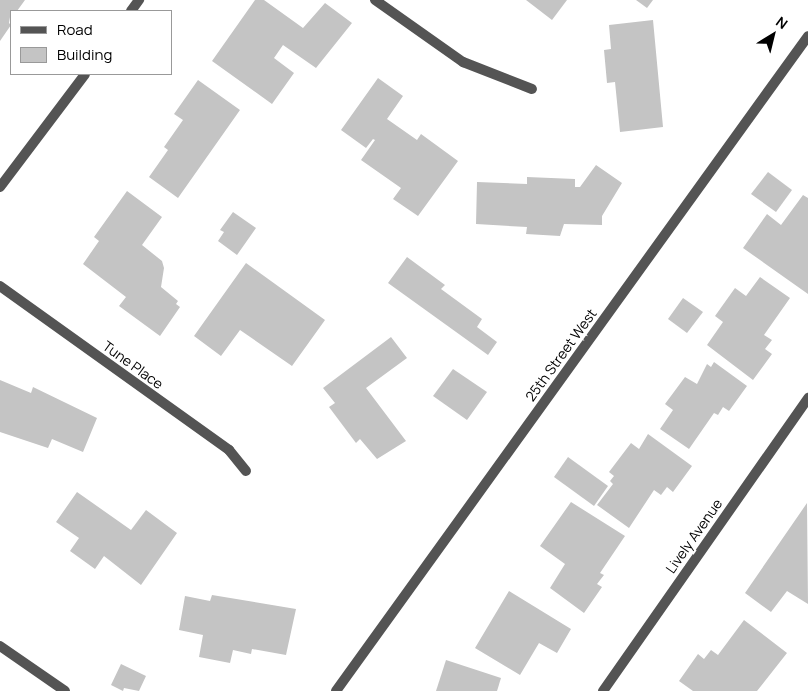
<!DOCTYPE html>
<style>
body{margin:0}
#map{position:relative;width:808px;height:691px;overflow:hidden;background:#fff;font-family:Manrope,sans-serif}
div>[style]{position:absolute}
.building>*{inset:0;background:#c4c4c4}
.service>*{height:10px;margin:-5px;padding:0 5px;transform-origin:5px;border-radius:5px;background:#545454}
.minor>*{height:10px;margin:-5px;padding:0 5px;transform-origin:5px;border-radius:5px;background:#545454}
.tertiary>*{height:10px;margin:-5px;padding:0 5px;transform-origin:5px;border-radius:5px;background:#545454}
span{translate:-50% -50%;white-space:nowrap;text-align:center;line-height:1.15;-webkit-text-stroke:4px #fff;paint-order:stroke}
.street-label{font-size:14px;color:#000}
.legend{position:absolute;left:10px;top:10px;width:162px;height:65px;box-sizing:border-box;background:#fff;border:1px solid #999;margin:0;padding:6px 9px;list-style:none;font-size:15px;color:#000}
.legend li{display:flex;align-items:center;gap:10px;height:25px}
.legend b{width:25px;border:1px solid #999}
.north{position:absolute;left:748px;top:10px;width:50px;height:50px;-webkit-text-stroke:4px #fff;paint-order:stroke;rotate:36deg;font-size:14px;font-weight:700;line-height:20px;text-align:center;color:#000}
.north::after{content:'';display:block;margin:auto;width:18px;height:22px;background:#000;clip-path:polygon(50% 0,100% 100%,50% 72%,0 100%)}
</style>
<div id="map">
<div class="building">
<div style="clip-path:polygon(0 0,25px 0,17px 11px,11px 11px,9px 23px,11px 25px,0 41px)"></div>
<div style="clip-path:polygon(255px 0,264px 0,303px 28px,325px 3px,352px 23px,316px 68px,283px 45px,274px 58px,294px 73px,272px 104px,212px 61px)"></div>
<div style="clip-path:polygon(526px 0,567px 0,552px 20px)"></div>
<div style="clip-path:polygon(636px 0,653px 0,647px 8px)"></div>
<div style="clip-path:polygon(653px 20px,663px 127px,620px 132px,615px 82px,607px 83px,604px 50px,611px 49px,609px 25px)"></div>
<div style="clip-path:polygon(378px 78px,403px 96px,387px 119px,417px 140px,421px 134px,458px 161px,418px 216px,393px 199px,401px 188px,361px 160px,375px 140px,373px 139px,366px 148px,341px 130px)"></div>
<div style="clip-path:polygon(198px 80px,240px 110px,178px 198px,149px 177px,168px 150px,164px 147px,183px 120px,174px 114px)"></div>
<div style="clip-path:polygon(596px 165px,622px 183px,602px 216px,602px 225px,564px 224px,560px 236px,526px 234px,527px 227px,476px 224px,477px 182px,527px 184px,527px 177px,575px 179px,575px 187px,580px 187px)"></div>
<div style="clip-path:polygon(768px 172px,792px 190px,776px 212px,751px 194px)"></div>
<div style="clip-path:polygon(127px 191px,162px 217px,142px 245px,162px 261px,164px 268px,161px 287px,178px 301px,176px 304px,180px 307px,160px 336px,119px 306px,126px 297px,83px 264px,99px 241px,94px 237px)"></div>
<div style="clip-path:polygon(803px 195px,808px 198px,808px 294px,743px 248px,767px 214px,781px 225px)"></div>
<div style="clip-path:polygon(233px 212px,256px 228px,237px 255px,218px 241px,224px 232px,220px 230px)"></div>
<div style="clip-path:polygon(407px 257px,445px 285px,441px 289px,482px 319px,477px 327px,497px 342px,488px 355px,388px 283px)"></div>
<div style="clip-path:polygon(246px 263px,325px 320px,292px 366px,240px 330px,221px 356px,194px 336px)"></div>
<div style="clip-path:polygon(760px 277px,790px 298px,764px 335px,772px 340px,765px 349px,772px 354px,753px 380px,707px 345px,723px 322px,715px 316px,735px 288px,746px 296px)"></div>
<div style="clip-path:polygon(683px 298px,703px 312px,687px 333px,668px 319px)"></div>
<div style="clip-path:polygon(391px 337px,407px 358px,366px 388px,406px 441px,377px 459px,360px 439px,356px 443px,329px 407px,335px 403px,323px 388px)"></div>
<div style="clip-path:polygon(714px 362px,747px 386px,729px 411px,723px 407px,718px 415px,714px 413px,689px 449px,660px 429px,673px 410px,665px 404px,685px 377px,697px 384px,707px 364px,711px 367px)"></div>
<div style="clip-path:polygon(453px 369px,487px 392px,467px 420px,433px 396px)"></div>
<div style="clip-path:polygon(0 380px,31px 393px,33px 387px,97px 418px,83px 452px,52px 439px,48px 448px,0 432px)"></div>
<div style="clip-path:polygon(648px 434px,692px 466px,673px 492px,667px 487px,661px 495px,654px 490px,629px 528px,597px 505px,613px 484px,610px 481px,614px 476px,609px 472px,631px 443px,639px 449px)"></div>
<div style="clip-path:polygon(568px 457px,608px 486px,594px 506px,554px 477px)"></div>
<div style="clip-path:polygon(77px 492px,131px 530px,146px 510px,177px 533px,141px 585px,104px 556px,95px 569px,70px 551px,79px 538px,56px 522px)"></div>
<div style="clip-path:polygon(571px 502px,625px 536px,600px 573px,604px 575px,597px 584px,602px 587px,584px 613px,550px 588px,565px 564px,540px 546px)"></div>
<div style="clip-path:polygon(807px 503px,808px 604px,787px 591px,771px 612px,745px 593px)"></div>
<div style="clip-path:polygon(509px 591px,571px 629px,557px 653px,539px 643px,520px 675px,475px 648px)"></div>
<div style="clip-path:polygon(212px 595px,296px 609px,286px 655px,252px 649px,251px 654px,233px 650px,230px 663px,199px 657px,203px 635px,179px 630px,185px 596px,210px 601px)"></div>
<div style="clip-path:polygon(744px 620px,787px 653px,757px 691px,693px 691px,679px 681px,698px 654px,704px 659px,711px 650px,718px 655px)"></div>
<div style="clip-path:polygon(446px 660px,501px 678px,497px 691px,436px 691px)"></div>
<div style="clip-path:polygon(121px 664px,146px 676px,139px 691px,124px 688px,123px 691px,111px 685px)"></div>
</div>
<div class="service">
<div style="left:0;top:646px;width:79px;rotate:34.7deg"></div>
</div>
<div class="minor">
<div style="left:375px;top:0;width:108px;rotate:35.2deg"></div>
<div style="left:463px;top:62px;width:74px;rotate:21.4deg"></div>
<div style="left:131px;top:11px;width:14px;rotate:-54deg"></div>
<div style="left:0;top:187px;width:141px;rotate:-53deg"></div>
<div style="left:0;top:286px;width:282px;rotate:35.6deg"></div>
<div style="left:229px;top:450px;width:27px;rotate:51deg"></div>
<div style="left:603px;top:691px;width:358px;rotate:-55deg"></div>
</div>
<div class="tertiary">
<div style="left:336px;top:691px;width:807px;rotate:-54.22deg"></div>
</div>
<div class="street-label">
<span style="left:561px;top:355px;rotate:-54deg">25th Street West</span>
<span style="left:133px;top:365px;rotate:36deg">Tune Place</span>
<span style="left:694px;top:536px;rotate:-55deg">Lively Avenue</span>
</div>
<ul class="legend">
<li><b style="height:6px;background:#545454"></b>Road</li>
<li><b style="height:14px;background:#c4c4c4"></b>Building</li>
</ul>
<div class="north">N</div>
</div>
